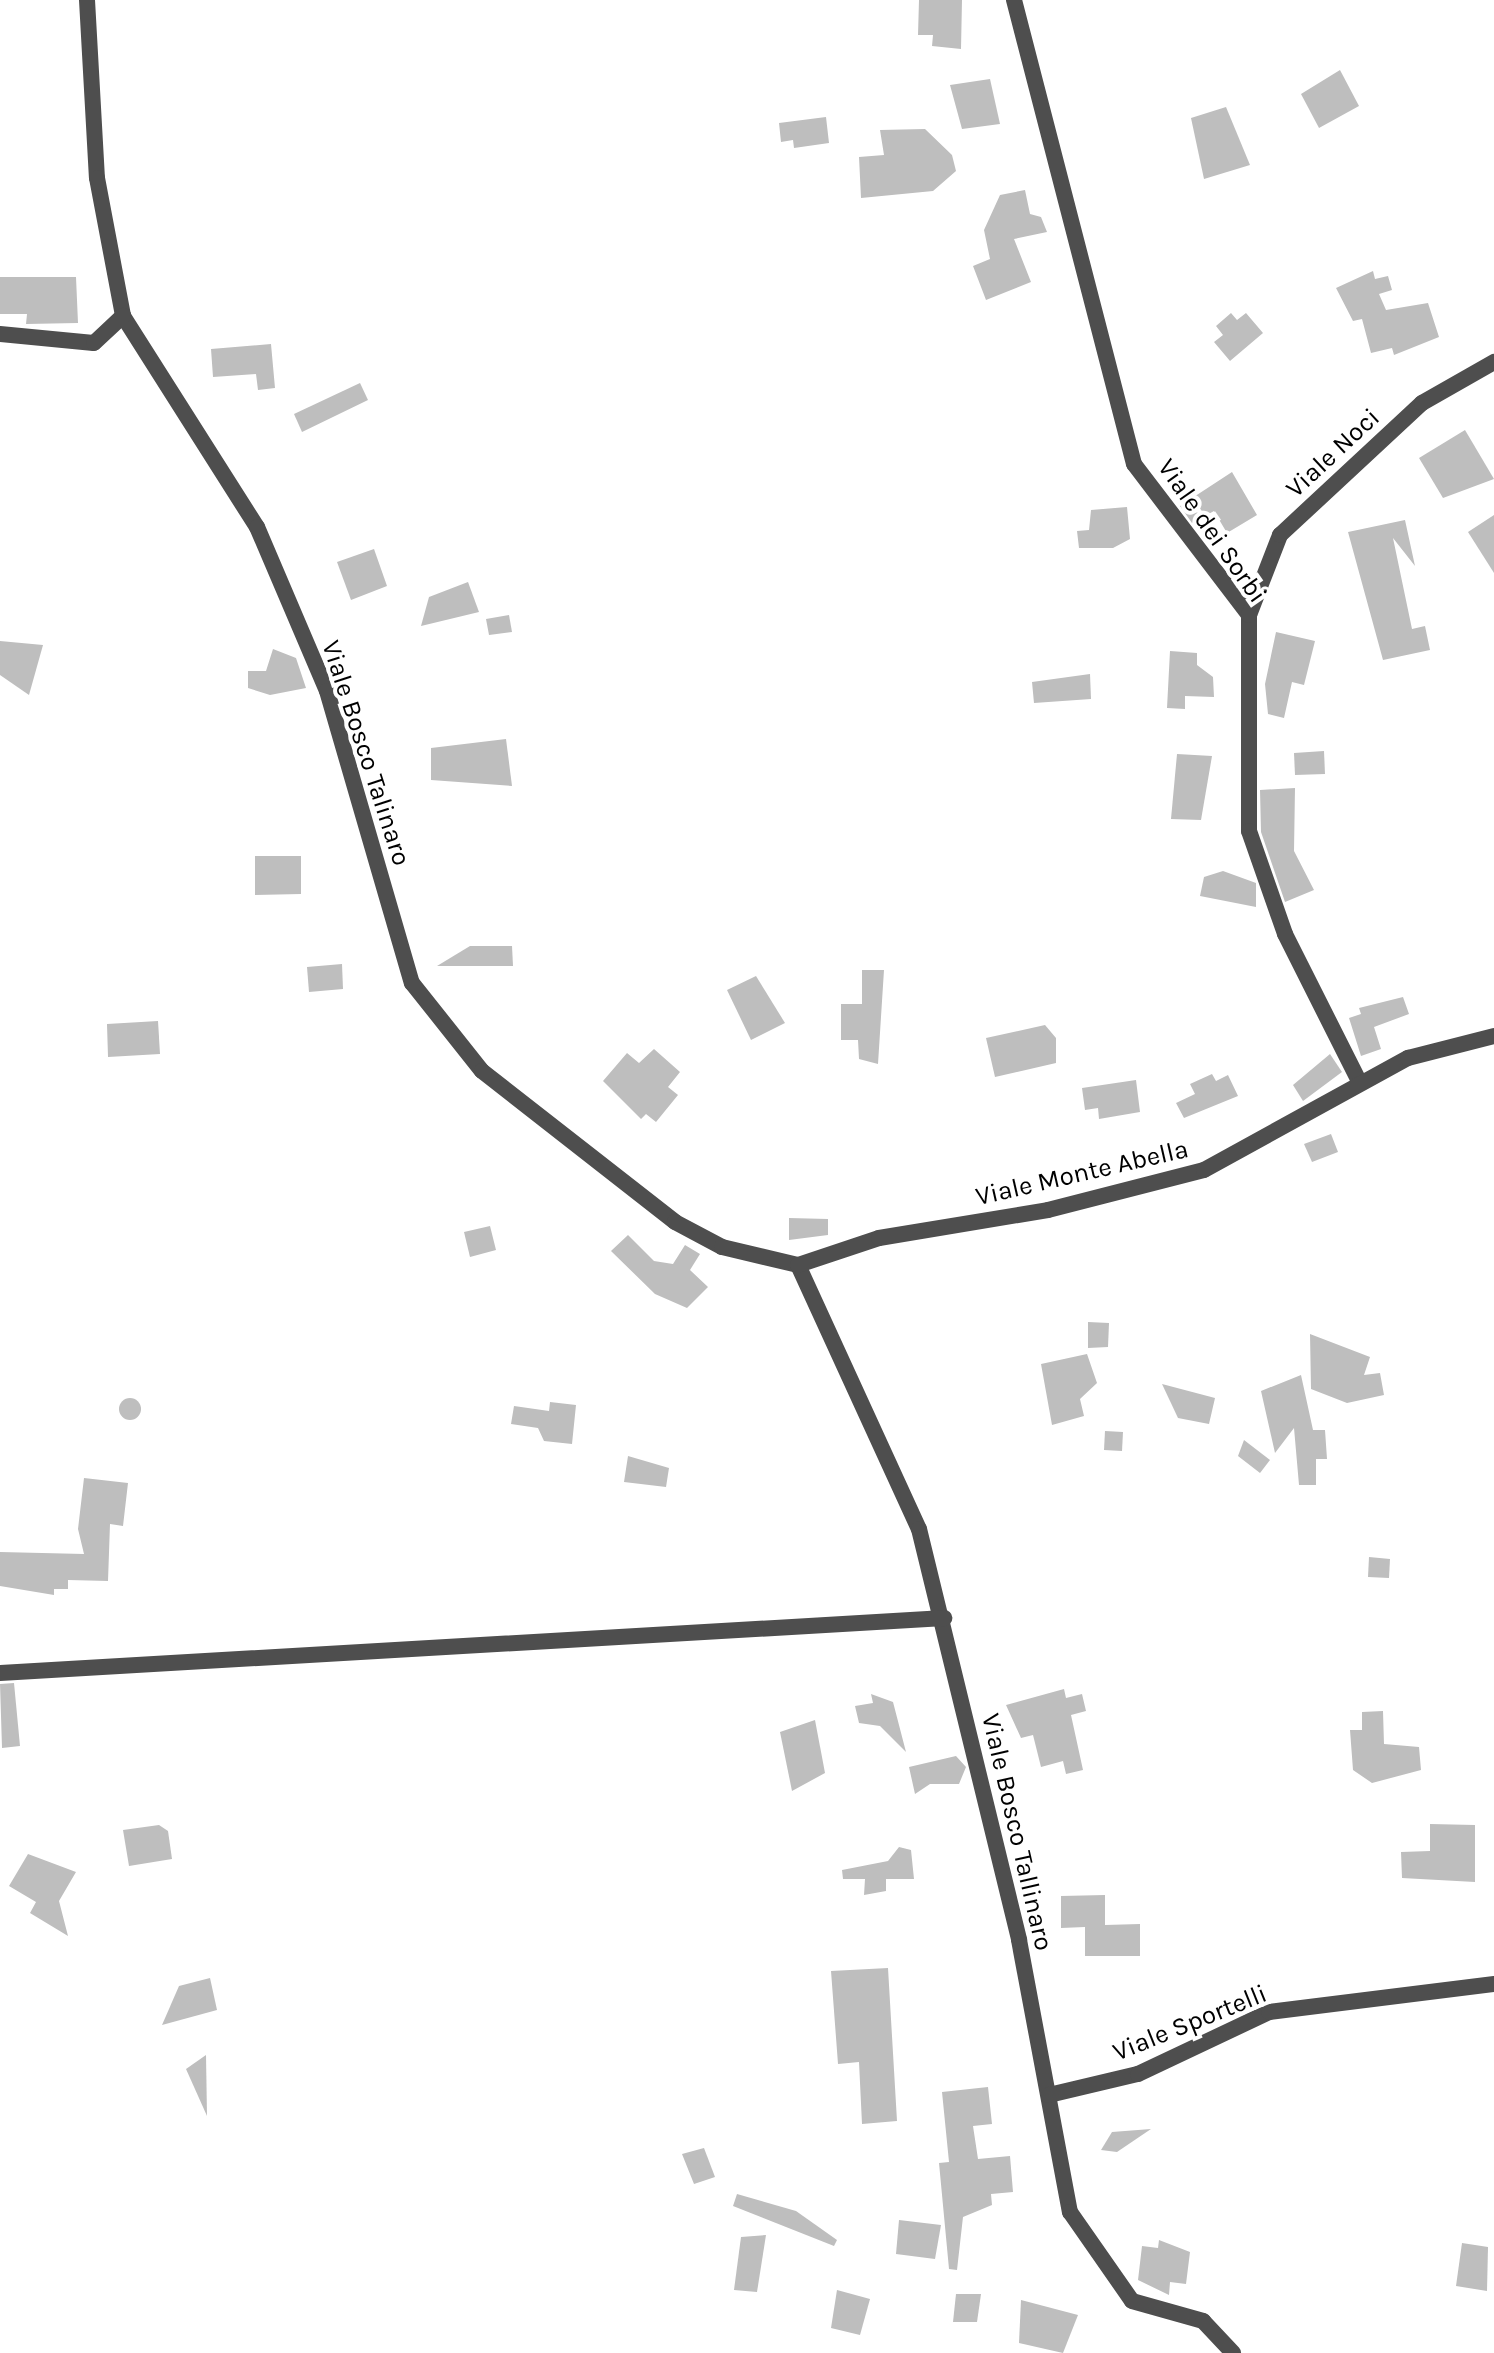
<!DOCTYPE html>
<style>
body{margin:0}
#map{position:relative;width:1494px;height:2353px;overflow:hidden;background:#fff;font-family:Karla,sans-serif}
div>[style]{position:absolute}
.building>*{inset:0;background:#bebebe}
.round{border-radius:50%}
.street>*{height:16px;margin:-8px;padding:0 8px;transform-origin:8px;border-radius:8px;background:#4e4e4e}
span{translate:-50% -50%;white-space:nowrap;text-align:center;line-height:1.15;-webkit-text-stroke:8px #fff;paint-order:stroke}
.street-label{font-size:26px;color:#000}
</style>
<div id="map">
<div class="building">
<div style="clip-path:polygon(919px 0,962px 0,961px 49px,932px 46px,933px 35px,918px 35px)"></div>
<div style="clip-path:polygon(1340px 70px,1359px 106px,1319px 128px,1301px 94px)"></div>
<div style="clip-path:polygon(990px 79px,1000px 124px,962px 129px,950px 85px)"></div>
<div style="clip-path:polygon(1226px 107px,1250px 165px,1204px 179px,1191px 118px)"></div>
<div style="clip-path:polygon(826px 117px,829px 143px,794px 148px,793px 140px,781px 142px,779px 123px)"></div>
<div style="clip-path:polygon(925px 129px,952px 155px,956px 171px,933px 191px,861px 198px,859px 157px,884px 155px,880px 130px)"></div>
<div style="clip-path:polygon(1025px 190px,1030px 214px,1041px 217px,1047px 232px,1014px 239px,1031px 282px,986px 300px,973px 266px,990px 259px,984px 230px,1000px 195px)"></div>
<div style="clip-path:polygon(1373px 271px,1375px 279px,1388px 276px,1392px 290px,1379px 294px,1386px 310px,1428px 303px,1439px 337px,1394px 355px,1392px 348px,1371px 353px,1362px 319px,1353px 321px,1336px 288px)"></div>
<div style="clip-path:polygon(0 277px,76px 277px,78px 323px,26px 324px,27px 314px,0 314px)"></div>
<div style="clip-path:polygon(1231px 313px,1237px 320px,1246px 313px,1263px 333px,1230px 361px,1214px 342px,1223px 335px,1216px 326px)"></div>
<div style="clip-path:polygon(271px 344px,275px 388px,258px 390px,256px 374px,213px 377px,211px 349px)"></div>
<div style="clip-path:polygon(360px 383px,368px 400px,302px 432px,294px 414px)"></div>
<div style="clip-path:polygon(1465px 430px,1494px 479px,1443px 498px,1419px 458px)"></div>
<div style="clip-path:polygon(1232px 472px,1257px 515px,1227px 533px,1214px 511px,1192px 523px,1180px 506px)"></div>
<div style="clip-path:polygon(1127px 507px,1130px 539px,1113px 548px,1079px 548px,1077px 531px,1089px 530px,1091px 510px)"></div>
<div style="clip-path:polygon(1494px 515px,1494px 573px,1468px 532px)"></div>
<div style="clip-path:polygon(1405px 520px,1415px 566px,1393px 538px,1412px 629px,1425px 626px,1430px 650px,1383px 660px,1348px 532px)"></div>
<div style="clip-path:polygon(374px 549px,387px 586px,351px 600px,337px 562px)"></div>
<div style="clip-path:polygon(468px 582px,479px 612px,421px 626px,429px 597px)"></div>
<div style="clip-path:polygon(509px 615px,512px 632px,489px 635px,486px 619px)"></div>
<div style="clip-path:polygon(1276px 632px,1315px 641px,1304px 685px,1292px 682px,1284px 718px,1268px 714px,1265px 684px)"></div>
<div style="clip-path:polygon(0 641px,43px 645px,29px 695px,0 675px)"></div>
<div style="clip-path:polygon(273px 649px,296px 658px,306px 688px,270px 695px,248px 688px,248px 671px,266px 671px)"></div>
<div style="clip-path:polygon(1170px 651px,1197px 653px,1197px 665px,1213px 677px,1214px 697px,1185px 696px,1185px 709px,1167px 708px)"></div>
<div style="clip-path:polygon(1090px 674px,1091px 699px,1034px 703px,1032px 682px)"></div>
<div style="clip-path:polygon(506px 739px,512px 786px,431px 780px,431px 748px)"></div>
<div style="clip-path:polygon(1324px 751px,1325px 774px,1295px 775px,1294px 753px)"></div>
<div style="clip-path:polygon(1177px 754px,1212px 756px,1201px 820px,1171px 819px)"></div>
<div style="clip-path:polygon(1295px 788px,1294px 851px,1314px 890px,1285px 902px,1261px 832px,1260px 790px)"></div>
<div style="clip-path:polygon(255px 856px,301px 856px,301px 894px,255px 895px)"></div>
<div style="clip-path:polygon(1223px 871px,1256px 883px,1256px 907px,1200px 896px,1204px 877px)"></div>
<div style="clip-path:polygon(470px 946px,512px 946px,513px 966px,437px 966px)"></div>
<div style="clip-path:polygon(342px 964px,343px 989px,309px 992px,307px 967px)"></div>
<div style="clip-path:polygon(862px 970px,884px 970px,878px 1064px,859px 1059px,858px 1040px,841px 1040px,841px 1004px,862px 1004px)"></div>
<div style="clip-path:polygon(756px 976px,785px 1023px,751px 1040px,727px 990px)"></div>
<div style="clip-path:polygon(1403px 997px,1409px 1014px,1374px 1027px,1381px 1049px,1361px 1056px,1349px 1018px,1361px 1014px,1359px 1008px)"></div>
<div style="clip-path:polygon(158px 1021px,160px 1054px,108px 1057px,107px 1024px)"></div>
<div style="clip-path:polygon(1045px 1025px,1056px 1038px,1056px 1063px,995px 1077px,986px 1038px)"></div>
<div style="clip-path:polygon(654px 1049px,680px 1072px,668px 1087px,678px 1095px,656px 1122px,646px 1114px,641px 1119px,603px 1081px,627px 1053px,639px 1063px)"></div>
<div style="clip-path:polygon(1330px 1054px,1342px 1072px,1303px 1101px,1293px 1085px)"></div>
<div style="clip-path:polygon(1212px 1074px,1216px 1081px,1228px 1075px,1238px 1096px,1184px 1118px,1176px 1103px,1195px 1094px,1190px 1084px)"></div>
<div style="clip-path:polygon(1136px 1080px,1140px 1112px,1099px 1119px,1098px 1108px,1085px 1110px,1082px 1088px)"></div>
<div style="clip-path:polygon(1331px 1134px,1338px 1152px,1312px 1162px,1304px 1144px)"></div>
<div style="clip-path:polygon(789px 1218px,828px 1219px,828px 1235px,789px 1240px)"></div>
<div style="clip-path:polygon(490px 1226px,496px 1250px,470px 1257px,464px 1232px)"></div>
<div style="clip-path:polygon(628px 1235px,654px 1261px,673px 1264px,685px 1245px,700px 1254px,690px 1270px,708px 1287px,687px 1308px,655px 1294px,611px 1251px)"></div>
<div style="clip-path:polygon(1088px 1322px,1109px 1323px,1108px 1347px,1088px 1348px)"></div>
<div style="clip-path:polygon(1310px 1334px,1370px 1357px,1364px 1375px,1380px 1373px,1384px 1395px,1347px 1403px,1311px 1389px)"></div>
<div style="clip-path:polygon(1087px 1354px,1097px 1383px,1080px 1399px,1084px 1416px,1052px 1425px,1041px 1364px)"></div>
<div style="clip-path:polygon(1301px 1375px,1313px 1430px,1325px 1430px,1327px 1459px,1316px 1459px,1316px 1485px,1299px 1485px,1294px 1428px,1275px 1453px,1261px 1391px)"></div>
<div style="clip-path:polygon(1162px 1384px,1215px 1398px,1209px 1424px,1178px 1418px)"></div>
<div class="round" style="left:119px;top:1398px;width:22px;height:22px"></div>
<div style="clip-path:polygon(550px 1402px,576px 1405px,572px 1444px,544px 1441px,538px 1428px,511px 1424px,514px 1406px,549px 1411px)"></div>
<div style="clip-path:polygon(1105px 1431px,1123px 1432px,1122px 1451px,1104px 1450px)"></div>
<div style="clip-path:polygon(1244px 1440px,1270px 1460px,1260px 1473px,1238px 1456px)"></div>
<div style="clip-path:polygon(628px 1456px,669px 1468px,666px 1487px,624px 1482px)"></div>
<div style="clip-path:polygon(84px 1478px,128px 1483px,123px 1526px,110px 1524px,108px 1581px,68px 1580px,68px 1589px,54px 1589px,54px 1595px,0 1586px,0 1552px,84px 1554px,78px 1529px)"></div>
<div style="clip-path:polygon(1369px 1557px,1390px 1559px,1389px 1578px,1368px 1577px)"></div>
<div style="clip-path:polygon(14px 1683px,20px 1746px,2px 1748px,0 1684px)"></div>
<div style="clip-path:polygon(1064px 1689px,1066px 1698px,1082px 1694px,1086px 1711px,1071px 1715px,1083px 1770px,1066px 1774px,1063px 1761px,1041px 1767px,1033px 1735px,1021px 1738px,1006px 1705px)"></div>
<div style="clip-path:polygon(871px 1694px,893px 1702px,906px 1752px,880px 1726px,859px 1723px,855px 1706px,873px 1703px)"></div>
<div style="clip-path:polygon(1383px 1711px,1384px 1744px,1419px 1747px,1421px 1770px,1372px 1783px,1353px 1770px,1350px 1730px,1362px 1730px,1362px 1712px)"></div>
<div style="clip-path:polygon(815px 1720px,825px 1773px,792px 1791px,780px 1732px)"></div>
<div style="clip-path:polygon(956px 1756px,966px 1767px,959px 1784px,930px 1784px,915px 1794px,909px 1767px)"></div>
<div style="clip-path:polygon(1430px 1824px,1475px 1825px,1475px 1882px,1402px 1878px,1401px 1852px,1430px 1851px)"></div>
<div style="clip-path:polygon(159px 1825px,168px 1831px,172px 1859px,129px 1866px,123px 1830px)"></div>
<div style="clip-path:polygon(899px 1847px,911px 1850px,914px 1879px,886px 1879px,886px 1891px,864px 1895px,865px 1879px,843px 1879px,842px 1870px,888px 1861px)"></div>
<div style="clip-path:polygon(28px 1854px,76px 1872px,59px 1901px,68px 1936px,30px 1913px,36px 1902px,9px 1886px)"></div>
<div style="clip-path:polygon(1105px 1895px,1105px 1925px,1140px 1924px,1140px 1956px,1085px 1956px,1085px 1927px,1061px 1928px,1061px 1896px)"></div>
<div style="clip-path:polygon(888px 1968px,897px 2121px,862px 2124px,859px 2062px,838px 2064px,831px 1971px)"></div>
<div style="clip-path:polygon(210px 1978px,217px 2010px,162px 2025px,179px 1986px)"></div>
<div style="clip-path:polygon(206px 2055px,207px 2116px,186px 2069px)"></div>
<div style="clip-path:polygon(988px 2087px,992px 2124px,973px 2126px,978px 2159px,1010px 2156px,1013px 2192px,991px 2194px,992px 2205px,963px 2217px,957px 2270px,949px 2269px,939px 2163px,949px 2162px,942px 2092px)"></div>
<div style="clip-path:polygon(1151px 2129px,1117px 2152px,1101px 2150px,1112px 2132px)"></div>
<div style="clip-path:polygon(704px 2148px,715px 2177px,694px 2184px,682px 2154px)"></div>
<div style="clip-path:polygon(737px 2194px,796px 2211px,837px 2240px,834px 2246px,733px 2206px)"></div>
<div style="clip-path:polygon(899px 2220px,941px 2225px,935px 2259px,896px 2254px)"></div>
<div style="clip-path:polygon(766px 2235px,757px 2292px,734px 2290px,741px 2237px)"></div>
<div style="clip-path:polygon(1159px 2240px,1190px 2252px,1186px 2284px,1170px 2282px,1169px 2295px,1138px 2280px,1142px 2246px,1158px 2248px)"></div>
<div style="clip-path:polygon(1462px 2243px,1488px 2247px,1487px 2291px,1456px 2286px)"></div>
<div style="clip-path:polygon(837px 2290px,870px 2299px,860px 2335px,831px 2328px)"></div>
<div style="clip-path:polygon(956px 2294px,981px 2294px,977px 2322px,953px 2322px)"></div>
<div style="clip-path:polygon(1021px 2300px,1078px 2315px,1063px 2353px,1019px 2343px)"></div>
</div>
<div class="street">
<div style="left:87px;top:0;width:178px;rotate:86.8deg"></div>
<div style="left:97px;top:178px;width:140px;rotate:79.3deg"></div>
<div style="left:123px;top:316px;width:250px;rotate:57.6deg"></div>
<div style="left:257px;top:527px;width:178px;rotate:66.9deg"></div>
<div style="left:327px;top:691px;width:304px;rotate:73.8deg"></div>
<div style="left:412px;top:983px;width:112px;rotate:51.5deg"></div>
<div style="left:482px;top:1071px;width:245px;rotate:38deg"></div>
<div style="left:675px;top:1222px;width:53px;rotate:28deg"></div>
<div style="left:722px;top:1247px;width:78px;rotate:13.3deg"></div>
<div style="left:1014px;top:0;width:479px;rotate:75.5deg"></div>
<div style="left:1134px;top:464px;width:190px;rotate:52.7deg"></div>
<div style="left:1249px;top:615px;width:216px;rotate:90deg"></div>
<div style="left:1249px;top:831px;width:109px;rotate:70.7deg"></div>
<div style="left:1285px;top:934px;width:167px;rotate:63.3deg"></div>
<div style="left:0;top:334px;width:94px;rotate:5.5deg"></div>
<div style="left:94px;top:343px;width:40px;rotate:-43deg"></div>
<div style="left:1249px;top:615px;width:86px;rotate:-68.8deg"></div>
<div style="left:1280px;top:535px;width:194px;rotate:-42.9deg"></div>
<div style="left:1422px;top:403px;width:83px;rotate:-29.7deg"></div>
<div style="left:798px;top:1265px;width:290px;rotate:65.4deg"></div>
<div style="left:919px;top:1529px;width:423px;rotate:76.3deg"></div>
<div style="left:1019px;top:1940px;width:277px;rotate:79.4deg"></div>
<div style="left:1070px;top:2212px;width:108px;rotate:55.1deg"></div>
<div style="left:1132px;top:2301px;width:74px;rotate:15.7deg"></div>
<div style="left:1203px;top:2321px;width:44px;rotate:46.8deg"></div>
<div style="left:798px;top:1265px;width:85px;rotate:-18.4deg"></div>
<div style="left:879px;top:1238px;width:171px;rotate:-9.4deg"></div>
<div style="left:1048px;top:1210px;width:161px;rotate:-14.4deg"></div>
<div style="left:1204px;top:1170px;width:233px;rotate:-28.8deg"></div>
<div style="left:1408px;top:1058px;width:89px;rotate:-14.3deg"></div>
<div style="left:0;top:1673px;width:946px;rotate:-3.33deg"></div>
<div style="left:1049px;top:2095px;width:91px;rotate:-13.3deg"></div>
<div style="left:1138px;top:2074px;width:145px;rotate:-25.3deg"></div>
<div style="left:1269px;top:2012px;width:227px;rotate:-7.1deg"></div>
</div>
<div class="street-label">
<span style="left:1333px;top:453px;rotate:-43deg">Viale Noci</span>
<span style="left:1212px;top:531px;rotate:55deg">Viale dei Sorbi</span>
<span style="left:366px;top:753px;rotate:72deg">Viale Bosco Talinaro</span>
<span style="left:1082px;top:1173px;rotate:-13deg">Viale Monte Abella</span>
<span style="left:1017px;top:1832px;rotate:77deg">Viale Bosco Tallinaro</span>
<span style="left:1190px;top:2023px;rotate:-22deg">Viale Sportelli</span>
</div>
</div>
